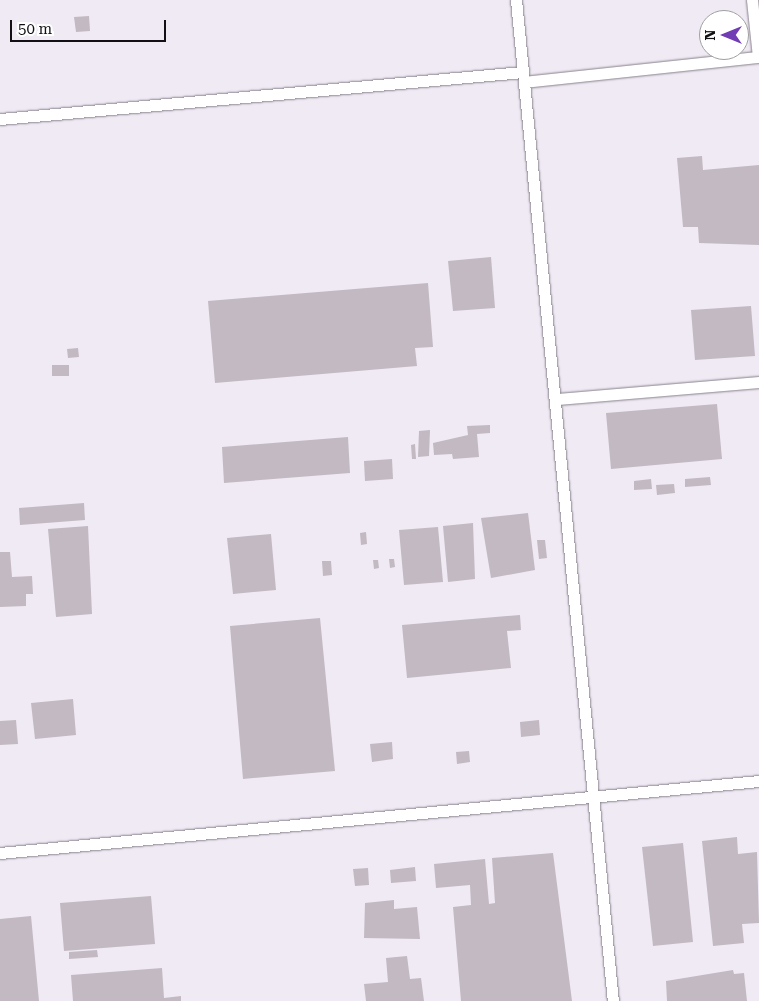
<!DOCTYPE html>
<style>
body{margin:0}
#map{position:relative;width:759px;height:1001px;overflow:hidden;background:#f0eaf5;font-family:"Roboto Serif",serif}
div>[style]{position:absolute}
.building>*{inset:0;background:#c2b9c2}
.roads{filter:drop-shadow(0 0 1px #87818b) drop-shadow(0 0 1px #87818b)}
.lane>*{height:11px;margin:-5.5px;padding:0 5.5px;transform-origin:5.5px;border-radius:5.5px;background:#fff}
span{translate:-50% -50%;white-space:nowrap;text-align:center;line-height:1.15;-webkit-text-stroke:4px #fff;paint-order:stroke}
.north{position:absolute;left:699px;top:10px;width:50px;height:50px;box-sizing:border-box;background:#fff;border:1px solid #a09fa1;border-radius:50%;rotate:270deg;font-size:14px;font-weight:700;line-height:20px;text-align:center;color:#121014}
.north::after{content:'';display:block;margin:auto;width:18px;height:22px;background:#723db4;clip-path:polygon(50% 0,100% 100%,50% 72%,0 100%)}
.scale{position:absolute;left:10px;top:20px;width:156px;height:22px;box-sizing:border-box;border:2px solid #121014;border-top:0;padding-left:6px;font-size:15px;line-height:18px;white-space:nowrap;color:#121014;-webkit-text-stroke:4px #fff;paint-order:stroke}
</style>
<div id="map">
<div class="building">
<div style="clip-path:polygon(89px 16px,90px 31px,76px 32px,74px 17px)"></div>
<div style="clip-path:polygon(702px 156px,703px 170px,759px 165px,759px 245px,699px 243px,698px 227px,683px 227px,677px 158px)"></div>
<div style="clip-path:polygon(491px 257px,495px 308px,453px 311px,448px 261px)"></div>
<div style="clip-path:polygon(428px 283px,433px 347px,415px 348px,417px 366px,215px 383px,208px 301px)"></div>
<div style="clip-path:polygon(751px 306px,755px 356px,695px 360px,691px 310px)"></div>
<div style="clip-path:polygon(78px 348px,79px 357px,68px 358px,67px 349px)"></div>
<div style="clip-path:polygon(52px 365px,69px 365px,69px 376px,52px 376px)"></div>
<div style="clip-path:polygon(717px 404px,722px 459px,611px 469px,606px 413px)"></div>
<div style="clip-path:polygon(490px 425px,490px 433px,477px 434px,479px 457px,453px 459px,452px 454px,434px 455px,433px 443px,468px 435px,467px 426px)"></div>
<div style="clip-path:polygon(430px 430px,429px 456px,418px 457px,419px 431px)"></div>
<div style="clip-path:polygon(348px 437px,350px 473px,224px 483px,222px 447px)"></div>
<div style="clip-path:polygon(415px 444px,416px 459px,412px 459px,411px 445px)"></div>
<div style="clip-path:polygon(392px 459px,393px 479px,365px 481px,364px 461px)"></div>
<div style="clip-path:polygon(710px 477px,711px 485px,685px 487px,685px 479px)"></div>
<div style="clip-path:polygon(651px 479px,652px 489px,634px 490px,634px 481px)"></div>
<div style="clip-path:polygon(674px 484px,675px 493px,657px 495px,656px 485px)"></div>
<div style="clip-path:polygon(84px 503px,85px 520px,20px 525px,19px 508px)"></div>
<div style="clip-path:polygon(528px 513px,535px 570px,491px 578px,481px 518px)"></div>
<div style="clip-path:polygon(473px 523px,475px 579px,448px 582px,443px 526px)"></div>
<div style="clip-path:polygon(88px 526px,92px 614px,56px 617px,48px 529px)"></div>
<div style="clip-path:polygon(438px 527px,443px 582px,404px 585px,399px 530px)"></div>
<div style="clip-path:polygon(366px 532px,367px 544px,361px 545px,360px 533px)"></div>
<div style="clip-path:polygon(271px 534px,276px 590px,233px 594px,227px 538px)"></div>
<div style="clip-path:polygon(537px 540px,545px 540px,547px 558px,539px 559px)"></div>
<div style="clip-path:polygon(0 552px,10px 552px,12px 577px,32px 576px,33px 594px,26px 594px,26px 606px,0 607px)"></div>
<div style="clip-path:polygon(389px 559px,394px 559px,395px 567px,390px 568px)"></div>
<div style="clip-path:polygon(373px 560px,378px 560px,379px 568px,374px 569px)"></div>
<div style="clip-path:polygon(322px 561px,331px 561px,332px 575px,323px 576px)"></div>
<div style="clip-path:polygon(520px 615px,521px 630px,507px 631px,511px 668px,407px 678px,402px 625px)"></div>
<div style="clip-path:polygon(320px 618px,335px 771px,243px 779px,230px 626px)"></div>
<div style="clip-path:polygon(73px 699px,76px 735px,35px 739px,31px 703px)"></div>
<div style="clip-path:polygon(16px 720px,18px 744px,0 745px,0 721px)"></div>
<div style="clip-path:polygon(539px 720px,540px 735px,521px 737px,520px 722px)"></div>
<div style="clip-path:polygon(392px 742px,393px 759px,372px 762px,370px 744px)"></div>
<div style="clip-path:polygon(469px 751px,470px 762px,457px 764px,456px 752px)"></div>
<div style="clip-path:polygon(737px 837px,738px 854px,757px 852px,759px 923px,742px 924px,744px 943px,713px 946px,702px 841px)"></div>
<div style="clip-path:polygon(683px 843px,693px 942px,653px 946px,642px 847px)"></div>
<div style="clip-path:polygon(553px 853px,572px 1001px,461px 1001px,453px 907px,471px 905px,470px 885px,436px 888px,434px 864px,485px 859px,489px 904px,495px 903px,492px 858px)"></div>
<div style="clip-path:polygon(415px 867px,416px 881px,391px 883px,390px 870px)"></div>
<div style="clip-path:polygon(368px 868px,369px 885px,355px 886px,353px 869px)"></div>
<div style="clip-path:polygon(151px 896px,155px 944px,64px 951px,60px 903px)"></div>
<div style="clip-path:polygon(394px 900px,394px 909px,417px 907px,420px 939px,364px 938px,365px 903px)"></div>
<div style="clip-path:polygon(31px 916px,39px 1001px,0 1001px,0 919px)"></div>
<div style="clip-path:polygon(97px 950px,98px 957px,69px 959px,69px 952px)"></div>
<div style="clip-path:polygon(407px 956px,410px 979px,421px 978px,424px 1001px,366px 1001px,364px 984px,388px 982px,386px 958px)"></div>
<div style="clip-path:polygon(162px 968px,164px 998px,181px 996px,181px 1001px,73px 1001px,71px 975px)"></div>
<div style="clip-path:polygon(733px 970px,734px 974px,744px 973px,747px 1001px,667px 1001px,666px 981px)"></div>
</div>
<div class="roads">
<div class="lane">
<div style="left:516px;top:0;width:1006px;rotate:84.47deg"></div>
<div style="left:752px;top:0;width:57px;rotate:84deg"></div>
<div style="left:524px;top:82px;width:236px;rotate:-6.1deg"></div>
<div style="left:0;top:119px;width:525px;rotate:-5.14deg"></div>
<div style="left:557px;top:399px;width:203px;rotate:-4.8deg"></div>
<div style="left:0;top:853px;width:762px;rotate:-5.42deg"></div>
</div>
</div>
<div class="north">N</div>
<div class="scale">50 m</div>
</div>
